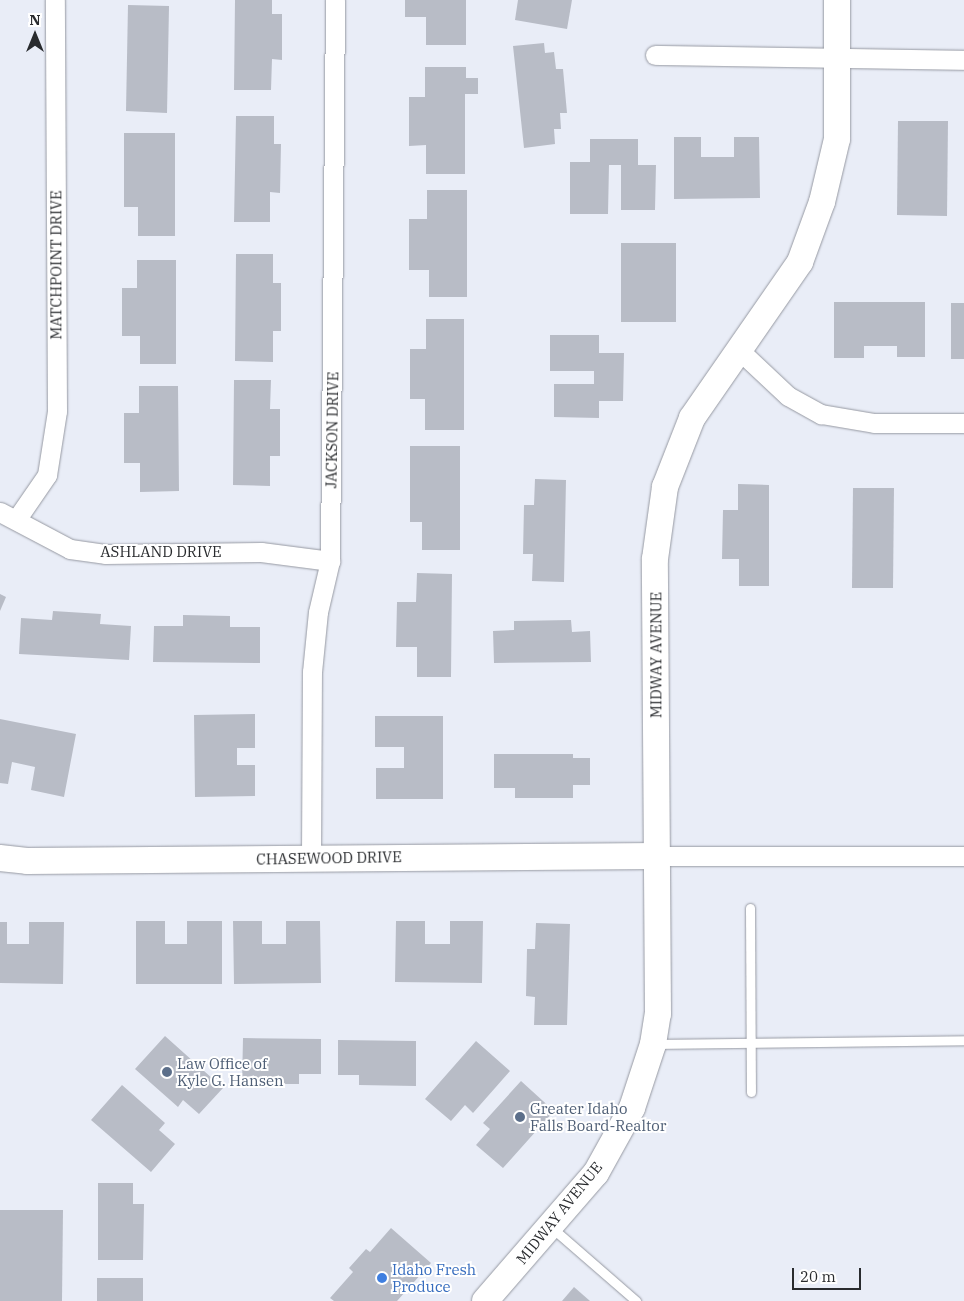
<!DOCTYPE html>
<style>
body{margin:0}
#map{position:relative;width:964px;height:1301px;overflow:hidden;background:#e9edf7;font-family:"IBM Plex Serif",serif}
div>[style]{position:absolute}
.building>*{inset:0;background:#b8bcc6}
.roads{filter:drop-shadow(0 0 1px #9699a2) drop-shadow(0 0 1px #9699a2)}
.lane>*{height:9px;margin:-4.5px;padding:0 4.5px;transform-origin:4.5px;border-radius:4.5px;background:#fff}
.street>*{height:19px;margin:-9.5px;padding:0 9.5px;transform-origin:9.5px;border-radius:9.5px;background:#fff}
.secondary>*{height:26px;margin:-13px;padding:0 13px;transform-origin:13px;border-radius:13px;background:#fff}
.dots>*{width:14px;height:14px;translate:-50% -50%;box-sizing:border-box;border:2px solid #fff;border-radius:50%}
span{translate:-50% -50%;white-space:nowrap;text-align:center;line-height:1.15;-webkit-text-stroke:4px #fff;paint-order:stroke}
.street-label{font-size:15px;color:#292b2e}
.service-label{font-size:15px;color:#4e5e75}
.left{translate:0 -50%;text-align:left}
.shop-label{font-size:15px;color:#366cbe}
.north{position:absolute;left:10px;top:10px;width:50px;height:50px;-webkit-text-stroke:4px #fff;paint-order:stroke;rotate:0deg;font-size:14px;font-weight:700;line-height:20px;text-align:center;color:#292b2e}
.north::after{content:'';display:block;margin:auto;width:18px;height:22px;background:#292b2e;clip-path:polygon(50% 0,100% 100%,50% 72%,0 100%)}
.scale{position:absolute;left:792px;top:1268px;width:69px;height:22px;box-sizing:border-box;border:2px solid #292b2e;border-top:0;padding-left:6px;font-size:15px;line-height:18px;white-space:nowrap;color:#292b2e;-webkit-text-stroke:4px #fff;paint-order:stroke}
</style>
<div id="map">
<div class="building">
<div style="clip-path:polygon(235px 0,272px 0,272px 14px,282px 14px,282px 60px,272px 59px,271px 90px,234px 90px)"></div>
<div style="clip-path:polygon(405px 0,466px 0,466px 45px,426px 45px,426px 17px,405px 17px)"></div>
<div style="clip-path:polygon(518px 0,572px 0,567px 29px,515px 20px)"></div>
<div style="clip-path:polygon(128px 5px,169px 6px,167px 113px,126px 111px)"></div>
<div style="clip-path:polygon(544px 43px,545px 53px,554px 52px,556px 69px,563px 69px,567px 113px,560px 113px,561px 129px,554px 129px,555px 144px,524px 148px,513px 46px)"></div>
<div style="clip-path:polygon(425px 67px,466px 67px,466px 78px,478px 78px,478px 94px,465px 94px,465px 174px,426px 174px,426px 145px,409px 146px,409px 97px,425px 97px)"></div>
<div style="clip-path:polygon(236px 116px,274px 116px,274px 144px,281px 144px,280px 193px,270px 192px,270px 222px,234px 222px)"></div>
<div style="clip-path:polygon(898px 121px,948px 121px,947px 216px,897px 215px)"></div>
<div style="clip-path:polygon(124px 133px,175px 133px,175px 236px,138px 236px,138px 207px,124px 207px)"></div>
<div style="clip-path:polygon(674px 137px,701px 137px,701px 157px,734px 157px,734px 137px,759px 137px,760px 198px,674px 199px)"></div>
<div style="clip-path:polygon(590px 139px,638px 139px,638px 165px,656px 165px,655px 210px,621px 210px,621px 165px,609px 165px,608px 214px,570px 214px,570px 162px,590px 162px)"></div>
<div style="clip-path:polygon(427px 190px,467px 190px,467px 297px,429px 297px,429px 270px,409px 270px,409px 219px,427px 219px)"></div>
<div style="clip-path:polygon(621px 243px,676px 243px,676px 322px,621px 322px)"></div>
<div style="clip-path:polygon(236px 254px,273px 254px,273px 283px,281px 283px,281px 331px,273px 331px,273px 362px,235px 361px)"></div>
<div style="clip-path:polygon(137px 260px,176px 260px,176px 364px,140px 364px,140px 336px,122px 336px,122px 288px,137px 288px)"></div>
<div style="clip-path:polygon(834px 302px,925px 302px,925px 357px,897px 357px,897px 346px,864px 346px,864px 358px,834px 358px)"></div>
<div style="clip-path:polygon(951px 303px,964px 303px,964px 359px,951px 359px)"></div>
<div style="clip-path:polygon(426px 319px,464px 319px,464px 430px,425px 430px,425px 399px,410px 399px,410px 349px,426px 349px)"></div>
<div style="clip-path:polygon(550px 335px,599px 335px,599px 353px,624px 353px,623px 401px,599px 401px,599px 418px,554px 417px,554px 384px,594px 384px,594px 371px,550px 371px)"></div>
<div style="clip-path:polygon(234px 380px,271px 380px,270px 409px,280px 409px,280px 456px,270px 456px,270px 486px,233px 485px)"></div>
<div style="clip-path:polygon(139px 386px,178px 386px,179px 491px,140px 492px,140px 463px,124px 463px,124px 413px,139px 413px)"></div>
<div style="clip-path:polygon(410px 446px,460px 446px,460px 550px,422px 550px,422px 522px,410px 522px)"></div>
<div style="clip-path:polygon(535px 479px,566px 480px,564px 582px,532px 581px,533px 554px,523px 554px,524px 505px,534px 505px)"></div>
<div style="clip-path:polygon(738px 484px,769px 485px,769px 586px,739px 586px,739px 559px,722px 559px,723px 510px,738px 510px)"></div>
<div style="clip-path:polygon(853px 488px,894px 488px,893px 588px,852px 588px)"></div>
<div style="clip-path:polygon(417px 573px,452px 574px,451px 677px,417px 677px,417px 647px,396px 647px,397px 602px,416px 602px)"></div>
<div style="clip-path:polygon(0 594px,6px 597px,0 611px)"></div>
<div style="clip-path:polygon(53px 611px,101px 614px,100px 624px,131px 626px,129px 660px,19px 654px,21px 618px,52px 620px)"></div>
<div style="clip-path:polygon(183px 615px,230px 616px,230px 627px,260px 627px,260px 663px,153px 662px,154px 626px,183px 626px)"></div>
<div style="clip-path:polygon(571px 620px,572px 632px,590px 631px,591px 662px,494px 663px,493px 631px,514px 630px,514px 621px)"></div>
<div style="clip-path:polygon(255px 714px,255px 748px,237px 748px,237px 765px,255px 765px,255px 796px,195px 797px,194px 715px)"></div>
<div style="clip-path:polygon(375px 716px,443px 716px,443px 799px,376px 799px,376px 768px,404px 768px,404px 747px,375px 747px)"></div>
<div style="clip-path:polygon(0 719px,76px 734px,64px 797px,31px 790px,35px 767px,12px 762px,8px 784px,0 783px)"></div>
<div style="clip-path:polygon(494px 754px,573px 754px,573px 758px,590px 758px,590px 785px,573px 785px,573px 798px,515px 798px,515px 788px,494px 788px)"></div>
<div style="clip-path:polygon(136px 921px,165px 921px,165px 944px,187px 944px,187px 921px,222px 921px,222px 984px,136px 984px)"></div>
<div style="clip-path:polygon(233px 921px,262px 921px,262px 944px,286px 944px,286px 921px,320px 921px,321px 983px,234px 984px)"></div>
<div style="clip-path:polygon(396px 921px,425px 921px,425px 944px,450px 944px,450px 921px,483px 921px,482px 983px,395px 982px)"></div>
<div style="clip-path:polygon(0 922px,7px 922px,7px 944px,29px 944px,29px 922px,64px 922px,63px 984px,0 983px)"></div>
<div style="clip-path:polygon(536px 923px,570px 924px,567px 1025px,534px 1025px,535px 997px,526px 996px,527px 949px,535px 949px)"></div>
<div style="clip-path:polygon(165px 1036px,223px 1088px,199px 1114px,183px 1100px,178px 1107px,135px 1069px)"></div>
<div style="clip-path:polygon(243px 1038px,321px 1039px,321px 1074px,299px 1074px,299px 1084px,242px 1084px)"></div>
<div style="clip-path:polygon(338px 1040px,416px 1041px,416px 1086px,359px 1085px,359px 1075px,338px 1075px)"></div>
<div style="clip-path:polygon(476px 1041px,510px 1071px,473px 1113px,465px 1105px,451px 1121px,425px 1099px)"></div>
<div style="clip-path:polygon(521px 1081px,554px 1111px,503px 1168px,476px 1145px,490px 1129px,483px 1123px)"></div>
<div style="clip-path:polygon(122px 1085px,165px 1123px,159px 1130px,175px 1144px,151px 1172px,91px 1120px)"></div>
<div style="clip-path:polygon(98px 1183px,133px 1183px,133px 1204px,144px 1204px,143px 1260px,98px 1260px)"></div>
<div style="clip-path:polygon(0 1210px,63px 1210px,62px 1301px,0 1301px)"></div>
<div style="clip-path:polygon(391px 1228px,431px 1263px,397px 1301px,334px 1301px,330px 1298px,353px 1272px,349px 1268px,366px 1249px,370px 1252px)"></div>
<div style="clip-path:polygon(97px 1278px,143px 1278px,143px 1301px,97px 1301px)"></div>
<div style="clip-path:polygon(574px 1287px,590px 1301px,562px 1301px)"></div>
</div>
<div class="roads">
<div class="lane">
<div style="left:750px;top:908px;width:184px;rotate:89.7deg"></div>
<div style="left:656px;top:1044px;width:308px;rotate:-0.7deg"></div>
<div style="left:551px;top:1227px;width:113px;rotate:41deg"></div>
</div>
<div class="street">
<div style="left:655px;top:55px;width:309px;rotate:0.9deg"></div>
<div style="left:739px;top:350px;width:67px;rotate:43.2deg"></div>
<div style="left:788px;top:396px;width:38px;rotate:29deg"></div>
<div style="left:821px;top:414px;width:54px;rotate:9.6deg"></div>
<div style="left:874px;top:423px;width:90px"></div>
<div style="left:0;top:512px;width:79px;rotate:27.9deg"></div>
<div style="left:70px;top:549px;width:35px;rotate:8deg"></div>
<div style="left:105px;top:554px;width:156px;rotate:-0.7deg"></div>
<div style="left:261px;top:552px;width:70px;rotate:7.4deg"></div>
<div style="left:16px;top:520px;width:55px;rotate:-55.4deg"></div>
<div style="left:47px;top:475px;width:65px;rotate:-81.1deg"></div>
<div style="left:57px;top:411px;width:411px;rotate:-90.3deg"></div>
<div style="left:657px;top:856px;width:307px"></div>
<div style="left:311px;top:858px;width:186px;rotate:-89.7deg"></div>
<div style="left:312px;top:672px;width:60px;rotate:-84.3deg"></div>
<div style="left:318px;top:612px;width:52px;rotate:-76.8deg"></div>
<div style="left:330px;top:561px;width:561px;rotate:-89.49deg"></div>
</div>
<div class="secondary">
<div style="left:0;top:858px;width:27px;rotate:6deg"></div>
<div style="left:27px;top:861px;width:630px;rotate:-0.45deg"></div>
<div style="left:485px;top:1301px;width:169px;rotate:-49.1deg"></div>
<div style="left:596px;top:1173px;width:74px;rotate:-61deg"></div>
<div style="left:632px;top:1108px;width:67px;rotate:-71.8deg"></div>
<div style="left:653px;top:1044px;width:30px;rotate:-81deg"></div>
<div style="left:658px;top:1014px;width:455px;rotate:-90.4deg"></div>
<div style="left:655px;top:559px;width:73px;rotate:-82.1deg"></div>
<div style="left:665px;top:487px;width:74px;rotate:-68.6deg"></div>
<div style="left:692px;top:418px;width:190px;rotate:-55.3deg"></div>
<div style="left:800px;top:262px;width:64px;rotate:-69.9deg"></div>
<div style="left:822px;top:202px;width:65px;rotate:-76.6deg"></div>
<div style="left:837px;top:139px;width:139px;rotate:-90deg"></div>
</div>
</div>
<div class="dots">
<div style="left:167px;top:1072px;background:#5c6f8a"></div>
<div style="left:520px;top:1117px;background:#5c6f8a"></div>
<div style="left:382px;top:1278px;background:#3f7fe0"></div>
</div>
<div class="street-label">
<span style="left:56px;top:265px;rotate:-90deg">MATCHPOINT DRIVE</span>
<span style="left:332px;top:430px;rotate:-89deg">JACKSON DRIVE</span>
<span style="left:161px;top:552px">ASHLAND DRIVE</span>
<span style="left:656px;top:655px;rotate:-90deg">MIDWAY AVENUE</span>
<span style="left:329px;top:858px;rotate:-1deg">CHASEWOOD DRIVE</span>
<span style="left:559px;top:1213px;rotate:-51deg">MIDWAY AVENUE</span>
</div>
<div class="service-label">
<span class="left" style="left:177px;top:1072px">Law Office of<br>Kyle G. Hansen</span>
<span class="left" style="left:530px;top:1117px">Greater Idaho<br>Falls Board-Realtor</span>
</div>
<div class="shop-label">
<span class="left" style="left:392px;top:1278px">Idaho Fresh<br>Produce</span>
</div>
<div class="north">N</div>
<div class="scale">20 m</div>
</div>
